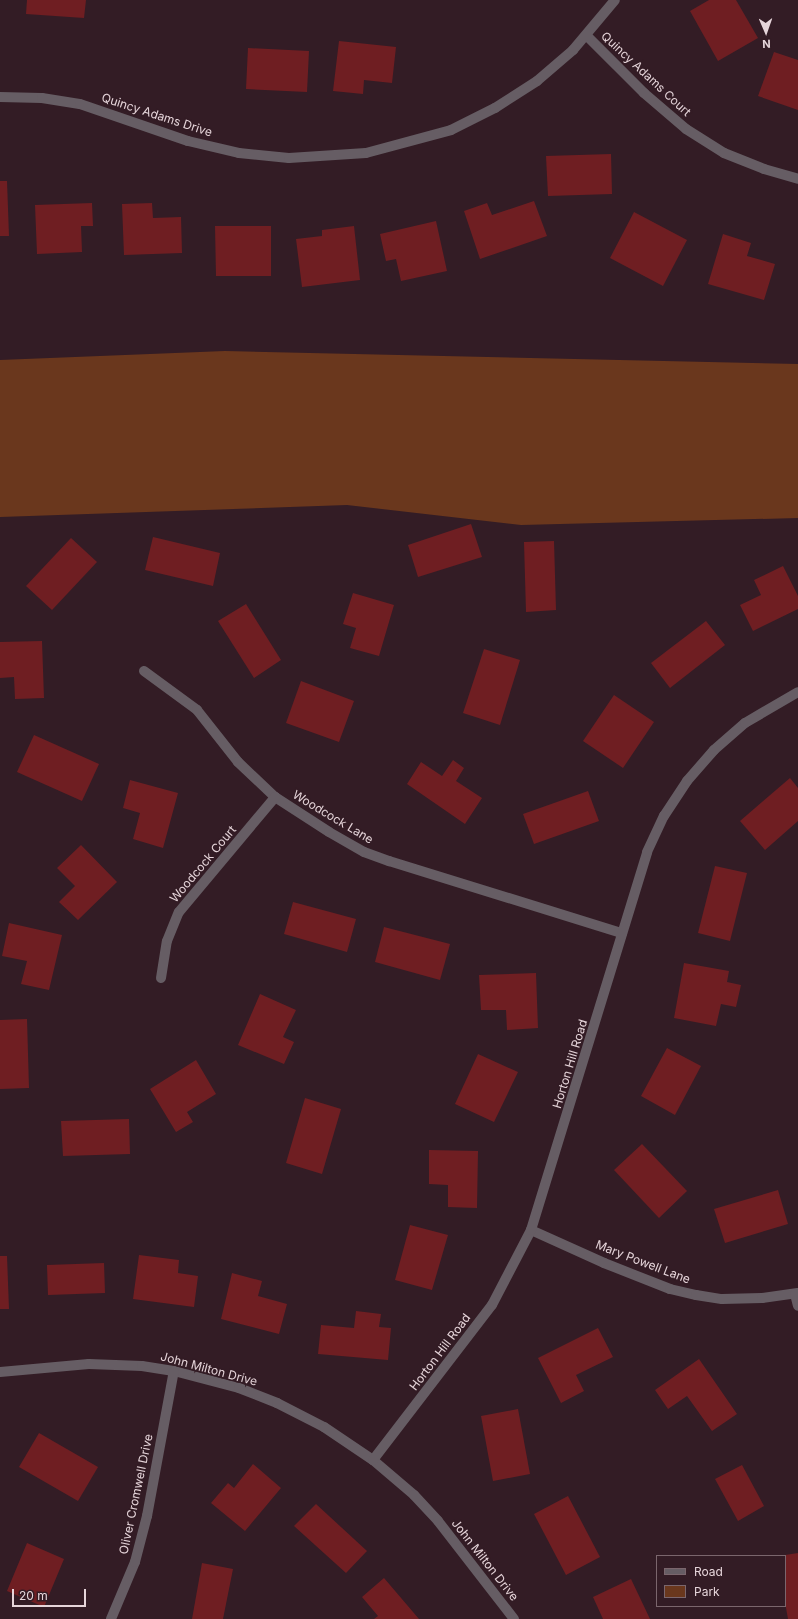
<!DOCTYPE html>
<style>
body{margin:0}
#map{position:relative;width:798px;height:1619px;overflow:hidden;background:#331c25;font-family:Inter,sans-serif}
div>[style]{position:absolute}
.green>*{inset:0;background:#6a371d}
.building>*{inset:0;background:#6f1e22}
.minor>*{height:10px;margin:-5px;padding:0 5px;transform-origin:5px;border-radius:5px;background:#665d64}
span{translate:-50% -50%;white-space:nowrap;text-align:center;line-height:1.15;-webkit-text-stroke:3px #331c25;paint-order:stroke}
.street-label{font-size:12px;color:#e6d5da}
.legend{position:absolute;left:656px;top:1555px;width:130px;height:52px;box-sizing:border-box;background:#331c25;border:1px solid #7b666d;margin:0;padding:5px 7px;list-style:none;font-size:12px;color:#e6d5da}
.legend li{display:flex;align-items:center;gap:8px;height:20px}
.legend b{width:20px;border:1px solid #7b666d}
.north{position:absolute;left:746px;top:12px;width:40px;height:40px;-webkit-text-stroke:3px #331c25;paint-order:stroke;rotate:178deg;font-size:11px;font-weight:700;line-height:16px;text-align:center;color:#e6d5da}
.north::after{content:'';display:block;margin:auto;width:14px;height:18px;background:#e6d5da;clip-path:polygon(50% 0,100% 100%,50% 72%,0 100%)}
.scale{position:absolute;left:12px;top:1589px;width:74px;height:18px;box-sizing:border-box;border:2px solid #e6d5da;border-top:0;padding-left:5px;font-size:12px;line-height:14px;white-space:nowrap;color:#e6d5da;-webkit-text-stroke:3px #331c25;paint-order:stroke}
</style>
<div id="map">
<div class="green">
<div style="clip-path:polygon(225px 351px,798px 364px,798px 518px,521px 525px,347px 505px,0 517px,0 360px)"></div>
</div>
<div class="building">
<div style="clip-path:polygon(27px 0,86px 0,84px 18px,26px 14px)"></div>
<div style="clip-path:polygon(709px 0,736px 0,758px 38px,718px 61px,690px 11px)"></div>
<div style="clip-path:polygon(339px 41px,396px 47px,392px 83px,364px 80px,363px 94px,333px 91px)"></div>
<div style="clip-path:polygon(248px 48px,309px 51px,307px 92px,246px 89px)"></div>
<div style="clip-path:polygon(774px 52px,798px 60px,798px 110px,758px 96px)"></div>
<div style="clip-path:polygon(611px 154px,612px 194px,548px 196px,546px 156px)"></div>
<div style="clip-path:polygon(0 181px,7px 181px,9px 236px,0 236px)"></div>
<div style="clip-path:polygon(534px 201px,547px 236px,480px 259px,464px 211px,487px 203px,492px 215px)"></div>
<div style="clip-path:polygon(92px 203px,93px 226px,81px 226px,82px 252px,37px 254px,35px 205px)"></div>
<div style="clip-path:polygon(152px 203px,153px 218px,181px 217px,182px 253px,124px 255px,122px 204px)"></div>
<div style="clip-path:polygon(634px 212px,687px 240px,663px 286px,610px 258px)"></div>
<div style="clip-path:polygon(436px 221px,447px 271px,401px 281px,396px 259px,386px 261px,380px 234px)"></div>
<div style="clip-path:polygon(215px 226px,271px 226px,271px 276px,216px 276px)"></div>
<div style="clip-path:polygon(354px 226px,360px 280px,302px 287px,296px 239px,322px 236px,322px 230px)"></div>
<div style="clip-path:polygon(723px 234px,751px 243px,747px 256px,775px 264px,764px 300px,708px 284px)"></div>
<div style="clip-path:polygon(471px 524px,482px 557px,418px 577px,408px 545px)"></div>
<div style="clip-path:polygon(153px 537px,220px 553px,213px 586px,145px 570px)"></div>
<div style="clip-path:polygon(71px 538px,97px 562px,52px 610px,26px 586px)"></div>
<div style="clip-path:polygon(554px 541px,556px 610px,526px 612px,524px 542px)"></div>
<div style="clip-path:polygon(783px 566px,798px 596px,798px 609px,753px 631px,740px 605px,761px 595px,754px 580px)"></div>
<div style="clip-path:polygon(353px 593px,394px 605px,379px 656px,350px 648px,356px 628px,343px 624px)"></div>
<div style="clip-path:polygon(246px 604px,281px 660px,254px 678px,218px 621px)"></div>
<div style="clip-path:polygon(706px 621px,725px 645px,670px 688px,651px 663px)"></div>
<div style="clip-path:polygon(42px 641px,44px 698px,15px 699px,14px 677px,0 678px,0 642px)"></div>
<div style="clip-path:polygon(484px 649px,520px 660px,500px 725px,463px 713px)"></div>
<div style="clip-path:polygon(301px 681px,354px 701px,339px 742px,286px 723px)"></div>
<div style="clip-path:polygon(614px 695px,654px 722px,623px 768px,583px 741px)"></div>
<div style="clip-path:polygon(34px 735px,99px 764px,82px 801px,17px 772px)"></div>
<div style="clip-path:polygon(453px 760px,464px 768px,456px 781px,482px 798px,465px 824px,407px 784px,421px 762px,442px 776px)"></div>
<div style="clip-path:polygon(790px 778px,798px 788px,798px 821px,765px 850px,740px 821px)"></div>
<div style="clip-path:polygon(130px 780px,178px 793px,163px 848px,133px 839px,140px 813px,123px 808px)"></div>
<div style="clip-path:polygon(588px 791px,599px 821px,534px 844px,523px 814px)"></div>
<div style="clip-path:polygon(81px 845px,117px 882px,78px 920px,59px 902px,75px 886px,57px 868px)"></div>
<div style="clip-path:polygon(715px 866px,747px 873px,730px 941px,698px 933px)"></div>
<div style="clip-path:polygon(293px 902px,356px 919px,347px 952px,284px 934px)"></div>
<div style="clip-path:polygon(9px 923px,62px 935px,49px 990px,21px 984px,27px 961px,2px 956px)"></div>
<div style="clip-path:polygon(384px 927px,450px 944px,440px 980px,375px 962px)"></div>
<div style="clip-path:polygon(684px 963px,729px 971px,727px 982px,741px 985px,736px 1007px,721px 1004px,716px 1026px,674px 1018px)"></div>
<div style="clip-path:polygon(536px 973px,538px 1028px,507px 1030px,506px 1010px,481px 1010px,479px 975px)"></div>
<div style="clip-path:polygon(260px 994px,296px 1010px,283px 1037px,294px 1042px,284px 1064px,238px 1045px)"></div>
<div style="clip-path:polygon(27px 1019px,29px 1088px,0 1089px,0 1020px)"></div>
<div style="clip-path:polygon(667px 1048px,701px 1066px,675px 1115px,641px 1096px)"></div>
<div style="clip-path:polygon(478px 1054px,518px 1072px,494px 1122px,455px 1104px)"></div>
<div style="clip-path:polygon(196px 1060px,216px 1094px,187px 1112px,193px 1122px,176px 1132px,150px 1089px)"></div>
<div style="clip-path:polygon(305px 1098px,341px 1109px,322px 1174px,286px 1163px)"></div>
<div style="clip-path:polygon(129px 1119px,130px 1154px,63px 1156px,61px 1121px)"></div>
<div style="clip-path:polygon(642px 1144px,687px 1191px,659px 1218px,614px 1170px)"></div>
<div style="clip-path:polygon(429px 1150px,478px 1151px,477px 1208px,448px 1207px,448px 1185px,429px 1184px)"></div>
<div style="clip-path:polygon(778px 1190px,788px 1224px,725px 1243px,714px 1209px)"></div>
<div style="clip-path:polygon(410px 1225px,448px 1235px,432px 1290px,395px 1280px)"></div>
<div style="clip-path:polygon(139px 1255px,179px 1260px,178px 1273px,198px 1276px,194px 1307px,133px 1299px)"></div>
<div style="clip-path:polygon(0 1256px,7px 1256px,9px 1309px,0 1309px)"></div>
<div style="clip-path:polygon(104px 1263px,105px 1293px,48px 1295px,47px 1265px)"></div>
<div style="clip-path:polygon(232px 1273px,262px 1281px,258px 1296px,287px 1304px,279px 1334px,221px 1319px)"></div>
<div style="clip-path:polygon(356px 1311px,381px 1314px,379px 1327px,391px 1328px,388px 1360px,318px 1354px,321px 1325px,354px 1328px)"></div>
<div style="clip-path:polygon(598px 1328px,613px 1357px,576px 1375px,584px 1391px,561px 1403px,538px 1358px)"></div>
<div style="clip-path:polygon(699px 1359px,737px 1414px,712px 1431px,687px 1396px,668px 1409px,655px 1390px)"></div>
<div style="clip-path:polygon(518px 1409px,530px 1474px,493px 1481px,481px 1416px)"></div>
<div style="clip-path:polygon(39px 1433px,98px 1467px,78px 1501px,19px 1467px)"></div>
<div style="clip-path:polygon(253px 1464px,281px 1488px,245px 1531px,211px 1503px,228px 1483px,234px 1488px)"></div>
<div style="clip-path:polygon(742px 1465px,764px 1506px,738px 1521px,715px 1479px)"></div>
<div style="clip-path:polygon(568px 1496px,600px 1557px,566px 1575px,534px 1514px)"></div>
<div style="clip-path:polygon(316px 1504px,367px 1551px,346px 1573px,294px 1526px)"></div>
<div style="clip-path:polygon(27px 1543px,64px 1559px,44px 1607px,7px 1591px)"></div>
<div style="clip-path:polygon(798px 1553px,798px 1619px,788px 1619px,785px 1602px,785px 1555px)"></div>
<div style="clip-path:polygon(202px 1563px,233px 1569px,223px 1619px,192px 1619px)"></div>
<div style="clip-path:polygon(384px 1578px,419px 1619px,374px 1619px,378px 1616px,362px 1597px)"></div>
<div style="clip-path:polygon(631px 1579px,650px 1619px,603px 1619px,593px 1597px)"></div>
</div>
<div class="minor">
<div style="left:587px;top:36px;width:81px;rotate:45deg"></div>
<div style="left:644px;top:93px;width:55px;rotate:40.6deg"></div>
<div style="left:686px;top:129px;width:45px;rotate:32.3deg"></div>
<div style="left:724px;top:153px;width:43px;rotate:21.8deg"></div>
<div style="left:764px;top:169px;width:35px;rotate:16deg"></div>
<div style="left:0;top:97px;width:42px;rotate:1.4deg"></div>
<div style="left:42px;top:98px;width:38px;rotate:9deg"></div>
<div style="left:80px;top:104px;width:114px;rotate:18.9deg"></div>
<div style="left:188px;top:141px;width:52px;rotate:13.2deg"></div>
<div style="left:239px;top:153px;width:50px;rotate:5.7deg"></div>
<div style="left:289px;top:158px;width:77px;rotate:-3.7deg"></div>
<div style="left:366px;top:153px;width:88px;rotate:-15.1deg"></div>
<div style="left:451px;top:130px;width:49px;rotate:-26.6deg"></div>
<div style="left:495px;top:108px;width:50px;rotate:-32.7deg"></div>
<div style="left:537px;top:81px;width:48px;rotate:-40.7deg"></div>
<div style="left:573px;top:50px;width:65px;rotate:-50deg"></div>
<div style="left:144px;top:671px;width:66px;rotate:36.3deg"></div>
<div style="left:197px;top:710px;width:66px;rotate:51.7deg"></div>
<div style="left:238px;top:762px;width:51px;rotate:43.4deg"></div>
<div style="left:275px;top:797px;width:64px;rotate:32.9deg"></div>
<div style="left:329px;top:832px;width:40px;rotate:29.7deg"></div>
<div style="left:364px;top:852px;width:27px;rotate:20deg"></div>
<div style="left:389px;top:861px;width:244px;rotate:17.2deg"></div>
<div style="left:161px;top:978px;width:37px;rotate:-81deg"></div>
<div style="left:167px;top:941px;width:31px;rotate:-68deg"></div>
<div style="left:179px;top:912px;width:150px;rotate:-50.1deg"></div>
<div style="left:531px;top:1230px;width:80px;rotate:24.3deg"></div>
<div style="left:604px;top:1263px;width:71px;rotate:21.5deg"></div>
<div style="left:670px;top:1289px;width:27px;rotate:13deg"></div>
<div style="left:696px;top:1295px;width:26px;rotate:9deg"></div>
<div style="left:722px;top:1299px;width:40px;rotate:-1.4deg"></div>
<div style="left:762px;top:1298px;width:36px;rotate:-8deg"></div>
<div style="left:795px;top:1294px;width:12px;rotate:76deg"></div>
<div style="left:0;top:1372px;width:89px;rotate:-5.1deg"></div>
<div style="left:89px;top:1364px;width:53px;rotate:2.2deg"></div>
<div style="left:142px;top:1366px;width:32px;rotate:9deg"></div>
<div style="left:174px;top:1371px;width:67px;rotate:14.7deg"></div>
<div style="left:239px;top:1388px;width:41px;rotate:21.5deg"></div>
<div style="left:277px;top:1403px;width:53px;rotate:27.1deg"></div>
<div style="left:324px;top:1427px;width:59px;rotate:34deg"></div>
<div style="left:373px;top:1460px;width:54px;rotate:40.5deg"></div>
<div style="left:414px;top:1495px;width:35px;rotate:47deg"></div>
<div style="left:438px;top:1521px;width:124px;rotate:52.2deg"></div>
<div style="left:373px;top:1460px;width:195px;rotate:-52.5deg"></div>
<div style="left:492px;top:1305px;width:85px;rotate:-62.5deg"></div>
<div style="left:531px;top:1230px;width:395px;rotate:-72.9deg"></div>
<div style="left:647px;top:852px;width:40px;rotate:-65deg"></div>
<div style="left:664px;top:816px;width:42px;rotate:-56.7deg"></div>
<div style="left:687px;top:781px;width:41px;rotate:-48.9deg"></div>
<div style="left:714px;top:750px;width:41px;rotate:-41.1deg"></div>
<div style="left:745px;top:723px;width:61px;rotate:-30.3deg"></div>
<div style="left:111px;top:1619px;width:62px;rotate:-67.2deg"></div>
<div style="left:135px;top:1562px;width:48px;rotate:-75.4deg"></div>
<div style="left:147px;top:1516px;width:147px;rotate:-79.5deg"></div>
</div>
<div class="street-label">
<span style="left:646px;top:74px;rotate:43deg">Quincy Adams Court</span>
<span style="left:157px;top:115px;rotate:18deg">Quincy Adams Drive</span>
<span style="left:333px;top:817px;rotate:31deg">Woodcock Lane</span>
<span style="left:203px;top:864px;rotate:-50deg">Woodcock Court</span>
<span style="left:570px;top:1064px;rotate:-73deg">Horton Hill Road</span>
<span style="left:643px;top:1262px;rotate:21deg">Mary Powell Lane</span>
<span style="left:440px;top:1352px;rotate:-53deg">Horton Hill Road</span>
<span style="left:209px;top:1369px;rotate:15deg">John Milton Drive</span>
<span style="left:136px;top:1494px;rotate:-78deg">Oliver Cromwell Drive</span>
<span style="left:485px;top:1560px;rotate:52deg">John Milton Drive</span>
</div>
<ul class="legend">
<li><b style="height:5px;background:#665d64"></b>Road</li>
<li><b style="height:11px;background:#6a371d"></b>Park</li>
</ul>
<div class="north">N</div>
<div class="scale">20 m</div>
</div>
